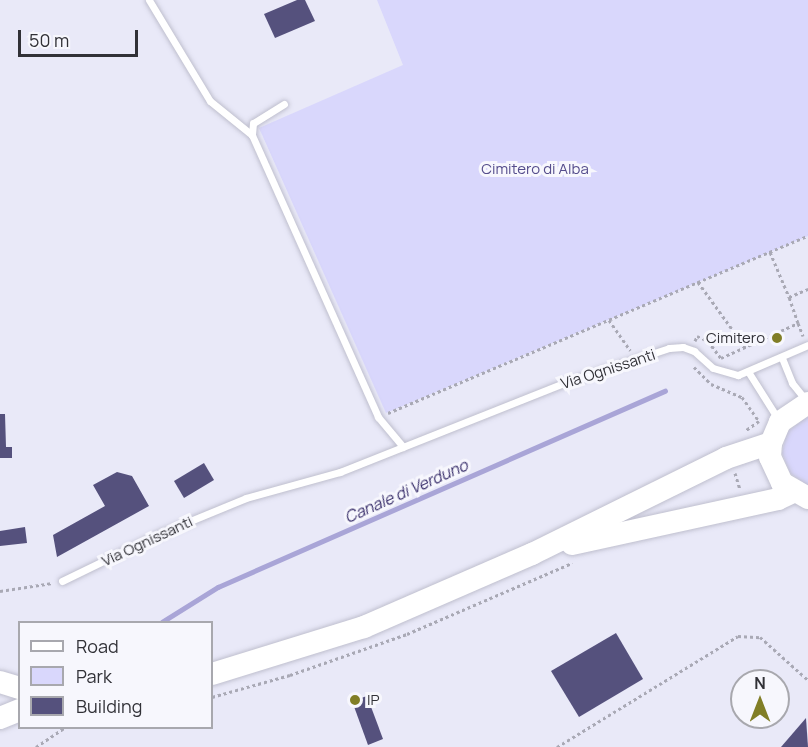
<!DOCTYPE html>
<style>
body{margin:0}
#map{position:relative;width:808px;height:747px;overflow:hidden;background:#e9e9f8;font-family:Manrope,sans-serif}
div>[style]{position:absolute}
.green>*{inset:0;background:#d9d7fc}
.stream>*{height:4.5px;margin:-2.25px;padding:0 2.25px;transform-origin:2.25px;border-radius:2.25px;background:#a9a5d7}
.building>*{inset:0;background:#55517d}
.path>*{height:3px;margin-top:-1.5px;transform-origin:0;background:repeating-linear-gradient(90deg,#a9a9b5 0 3px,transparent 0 6px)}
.roads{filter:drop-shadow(0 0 2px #bfbfce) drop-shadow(0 0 2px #bfbfce)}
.service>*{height:7px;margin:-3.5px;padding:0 3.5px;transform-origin:3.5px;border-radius:3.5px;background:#fff}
.primary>*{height:22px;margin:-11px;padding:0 11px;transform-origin:11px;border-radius:11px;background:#fff}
.dots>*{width:16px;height:16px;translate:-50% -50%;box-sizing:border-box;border:3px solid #f7f7fd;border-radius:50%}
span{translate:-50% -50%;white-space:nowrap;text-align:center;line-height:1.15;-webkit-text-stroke:6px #f7f7fd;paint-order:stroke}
.park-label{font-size:15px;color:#554d8c}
.poi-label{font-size:15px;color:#313137}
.right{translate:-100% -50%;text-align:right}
.left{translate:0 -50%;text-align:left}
.street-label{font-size:15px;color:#313137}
.water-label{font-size:16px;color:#392f6b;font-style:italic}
.legend{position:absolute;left:18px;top:621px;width:195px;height:108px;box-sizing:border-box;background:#f7f7fd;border:2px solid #a8a8ae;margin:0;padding:8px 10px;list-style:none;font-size:18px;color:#313137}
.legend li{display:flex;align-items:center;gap:12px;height:30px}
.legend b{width:30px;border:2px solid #a8a8ae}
.north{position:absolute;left:730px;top:669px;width:60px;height:60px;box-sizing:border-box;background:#f7f7fd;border:2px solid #a8a8ae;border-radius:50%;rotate:0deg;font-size:16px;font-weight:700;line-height:24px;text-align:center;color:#313137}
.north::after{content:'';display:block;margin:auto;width:21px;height:27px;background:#817e26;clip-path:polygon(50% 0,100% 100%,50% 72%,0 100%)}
.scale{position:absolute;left:18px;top:30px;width:120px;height:27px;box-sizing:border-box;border:3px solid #313137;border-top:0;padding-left:8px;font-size:18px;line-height:21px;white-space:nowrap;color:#313137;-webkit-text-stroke:4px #f7f7fd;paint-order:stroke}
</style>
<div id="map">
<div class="green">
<div style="clip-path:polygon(377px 0,808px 0,808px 236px,386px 413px,259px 128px,403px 65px)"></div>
<div style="clip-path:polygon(808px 416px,808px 486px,790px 473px,782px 453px,787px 432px)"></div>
</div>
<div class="stream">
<div style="left:162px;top:622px;width:66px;rotate:-32deg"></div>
<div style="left:218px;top:587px;width:488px;rotate:-23.7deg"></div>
</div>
<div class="building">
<div style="clip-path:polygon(297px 0,305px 0,315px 21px,275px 38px,264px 14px)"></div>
<div style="clip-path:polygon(0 414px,5px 414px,6px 447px,12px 447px,12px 458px,0 458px)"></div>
<div style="clip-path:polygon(204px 463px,214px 480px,184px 498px,174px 481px)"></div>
<div style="clip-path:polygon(117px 472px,132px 476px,149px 506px,57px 557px,53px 535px,105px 506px,93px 485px)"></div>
<div style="clip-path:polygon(25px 527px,27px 543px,0 546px,0 531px)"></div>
<div style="clip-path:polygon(616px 633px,643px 679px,579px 717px,551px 671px)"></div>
<div style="clip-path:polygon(367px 696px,383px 739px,368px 745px,352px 701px)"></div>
<div style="clip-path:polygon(806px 718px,808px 747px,781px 747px)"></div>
</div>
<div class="path">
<div style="left:770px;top:252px;width:49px;rotate:67.1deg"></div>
<div style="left:698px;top:282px;width:80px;rotate:54.1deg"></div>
<div style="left:609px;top:320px;width:37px;rotate:55deg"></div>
<div style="left:798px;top:323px;width:14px;rotate:69deg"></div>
<div style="left:695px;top:341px;width:5px;rotate:-68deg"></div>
<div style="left:697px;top:336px;width:12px;rotate:24deg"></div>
<div style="left:708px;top:341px;width:21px;rotate:53deg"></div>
<div style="left:721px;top:358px;width:85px;rotate:-24.4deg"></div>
<div style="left:798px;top:323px;width:28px;rotate:-109deg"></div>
<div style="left:789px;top:297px;width:21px;rotate:-23deg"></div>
<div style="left:694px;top:367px;width:24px;rotate:45deg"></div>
<div style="left:711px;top:384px;width:34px;rotate:23deg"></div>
<div style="left:742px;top:397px;width:29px;rotate:55deg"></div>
<div style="left:759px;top:421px;width:16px;rotate:145deg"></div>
<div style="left:388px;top:413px;width:456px;rotate:-22.9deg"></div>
<div style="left:735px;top:473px;width:17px;rotate:73deg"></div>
<div style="left:0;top:591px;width:53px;rotate:-8.7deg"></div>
<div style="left:212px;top:697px;width:81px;rotate:-15.8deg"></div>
<div style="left:290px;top:675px;width:124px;rotate:-19.3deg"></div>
<div style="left:407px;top:634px;width:180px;rotate:-23.3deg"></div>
<div style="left:36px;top:747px;width:34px;rotate:-34deg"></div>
<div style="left:557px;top:747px;width:212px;rotate:-31.5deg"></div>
<div style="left:738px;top:636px;width:22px;rotate:3deg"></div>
<div style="left:760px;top:637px;width:64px;rotate:41.9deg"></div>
</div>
<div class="roads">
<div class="service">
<div style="left:149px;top:0;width:118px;rotate:58.9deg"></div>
<div style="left:210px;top:101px;width:54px;rotate:39deg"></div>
<div style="left:284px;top:104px;width:36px;rotate:148deg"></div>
<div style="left:253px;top:123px;width:12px;rotate:95deg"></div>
<div style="left:252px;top:135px;width:309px;rotate:65.9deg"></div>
<div style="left:378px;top:417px;width:39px;rotate:50deg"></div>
<div style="left:782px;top:358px;width:27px;rotate:68deg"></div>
<div style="left:792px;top:383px;width:22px;rotate:51deg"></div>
<div style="left:749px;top:373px;width:54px;rotate:57.8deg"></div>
<div style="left:62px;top:581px;width:110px;rotate:-25.9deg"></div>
<div style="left:161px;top:533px;width:92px;rotate:-22.4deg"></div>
<div style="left:246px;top:498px;width:98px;rotate:-15.5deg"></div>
<div style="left:340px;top:472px;width:238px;rotate:-21.7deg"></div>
<div style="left:561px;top:384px;width:114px;rotate:-18.4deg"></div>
<div style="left:669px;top:348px;width:14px;rotate:-4deg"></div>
<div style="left:683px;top:347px;width:12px;rotate:20deg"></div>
<div style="left:694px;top:351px;width:25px;rotate:42deg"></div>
<div style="left:713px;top:368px;width:26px;rotate:16deg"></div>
<div style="left:738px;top:375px;width:76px;rotate:-23.2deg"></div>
</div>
<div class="primary">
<div style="left:808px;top:403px;width:34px;rotate:146deg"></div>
<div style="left:780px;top:422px;width:23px;rotate:113deg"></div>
<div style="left:771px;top:443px;width:14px;rotate:94deg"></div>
<div style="left:770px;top:457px;width:29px;rotate:65deg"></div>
<div style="left:782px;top:483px;width:30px;rotate:30deg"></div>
<div style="left:572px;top:544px;width:211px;rotate:-12.3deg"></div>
<div style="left:778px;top:499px;width:17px;rotate:-25deg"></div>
<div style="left:212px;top:674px;width:159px;rotate:-17.2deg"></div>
<div style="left:364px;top:627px;width:183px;rotate:-23.5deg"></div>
<div style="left:532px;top:554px;width:216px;rotate:-26.3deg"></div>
<div style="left:726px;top:458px;width:47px;rotate:-18.4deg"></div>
<div style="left:0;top:682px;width:21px;rotate:17deg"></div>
<div style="left:0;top:718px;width:22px;rotate:-22deg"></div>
</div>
</div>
<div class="dots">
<div style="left:777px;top:338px;background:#817e26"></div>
<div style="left:355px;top:700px;background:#817e26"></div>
</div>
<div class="park-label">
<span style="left:535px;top:169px">Cimitero di Alba</span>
</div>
<div class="poi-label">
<span class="right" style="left:765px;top:338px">Cimitero</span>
<span class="left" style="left:367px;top:700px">IP</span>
</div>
<div class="street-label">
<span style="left:608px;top:369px;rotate:-18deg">Via Ognissanti</span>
<span style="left:147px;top:541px;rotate:-25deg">Via Ognissanti</span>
</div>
<div class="water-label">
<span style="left:406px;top:491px;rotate:-24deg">Canale di Verduno</span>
</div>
<ul class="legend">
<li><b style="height:8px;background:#fff"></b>Road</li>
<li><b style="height:16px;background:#d9d7fc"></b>Park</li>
<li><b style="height:16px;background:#55517d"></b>Building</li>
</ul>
<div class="north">N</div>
<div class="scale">50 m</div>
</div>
